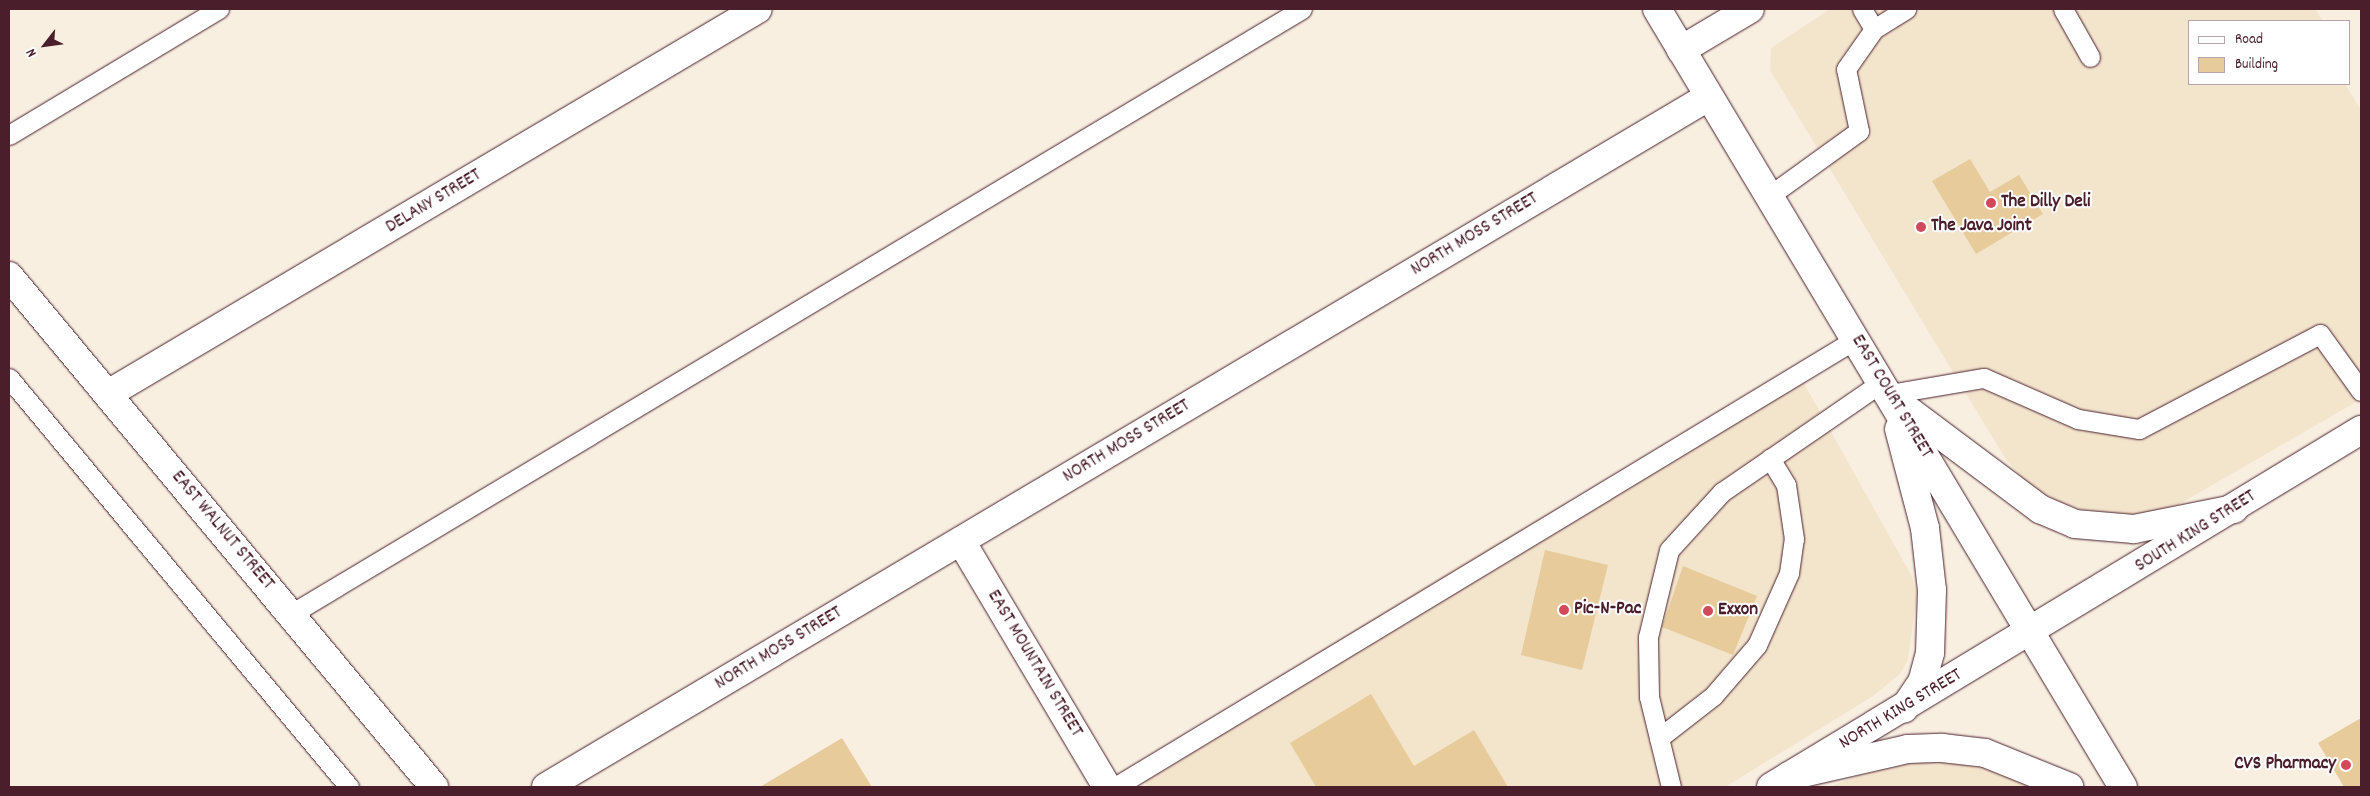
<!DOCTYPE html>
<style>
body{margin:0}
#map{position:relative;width:2370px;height:796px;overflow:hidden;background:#f8efe1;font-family:Dekko,sans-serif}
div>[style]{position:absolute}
.built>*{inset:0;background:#f3e4cc}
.building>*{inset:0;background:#e7cb9b}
.roads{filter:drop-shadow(0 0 1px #4a1f2b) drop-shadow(0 0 1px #4a1f2b)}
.service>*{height:19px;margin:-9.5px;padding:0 9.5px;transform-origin:9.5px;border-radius:9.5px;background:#fff}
.minor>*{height:28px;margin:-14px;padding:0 14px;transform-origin:14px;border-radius:14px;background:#fff}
.tertiary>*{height:28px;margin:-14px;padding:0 14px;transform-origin:14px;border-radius:14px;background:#fff}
.secondary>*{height:28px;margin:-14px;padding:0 14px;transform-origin:14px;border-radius:14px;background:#fff}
.primary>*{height:28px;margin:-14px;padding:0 14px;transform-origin:14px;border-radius:14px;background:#fff}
.dots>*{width:14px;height:14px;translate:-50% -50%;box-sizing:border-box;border:2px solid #fff;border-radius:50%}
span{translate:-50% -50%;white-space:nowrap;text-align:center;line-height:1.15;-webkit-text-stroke:4px #fff;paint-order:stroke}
.street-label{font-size:19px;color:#4a1f2b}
.poi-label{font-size:19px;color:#4a1f2b;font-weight:700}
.left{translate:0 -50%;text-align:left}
.right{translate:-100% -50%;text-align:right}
.frame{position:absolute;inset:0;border:10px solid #4a1f2b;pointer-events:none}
.legend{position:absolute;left:2188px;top:20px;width:162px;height:65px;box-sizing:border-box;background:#fff;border:1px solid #b7a5aa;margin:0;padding:6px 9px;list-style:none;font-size:15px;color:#4a1f2b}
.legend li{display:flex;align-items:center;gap:10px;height:25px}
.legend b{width:25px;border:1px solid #b7a5aa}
.north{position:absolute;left:20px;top:20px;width:50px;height:50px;-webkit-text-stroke:4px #fff;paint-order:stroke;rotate:240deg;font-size:14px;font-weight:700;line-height:20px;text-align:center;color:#4a1f2b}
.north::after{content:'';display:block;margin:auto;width:18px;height:22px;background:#4a1f2b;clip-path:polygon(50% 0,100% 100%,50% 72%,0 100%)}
</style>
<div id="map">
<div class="built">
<div style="clip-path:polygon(1830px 9px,2315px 9px,2323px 21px,2189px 21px,2189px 84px,2345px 84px,2361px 110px,2361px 399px,2164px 513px,2123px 517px,2088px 511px,2056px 502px,2028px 485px,2005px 458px,1770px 70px,1771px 48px)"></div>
<div style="clip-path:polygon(1796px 369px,1911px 575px,1917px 594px,1908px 660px,1899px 675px,1873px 696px,1725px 787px,1148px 787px,1135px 765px,1460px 565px)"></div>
<div style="clip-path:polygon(1914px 760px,1987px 766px,2037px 787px,1830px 787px,1879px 767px)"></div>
</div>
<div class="building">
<div style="clip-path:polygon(1970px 159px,1990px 192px,2019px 175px,2043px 214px,1976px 254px,1932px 181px)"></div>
<div style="clip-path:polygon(1545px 550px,1608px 565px,1582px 670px,1521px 655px)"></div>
<div style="clip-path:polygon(1683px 566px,1757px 596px,1733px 655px,1662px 627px)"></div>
<div style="clip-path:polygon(1371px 694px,1414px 766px,1474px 730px,1508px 787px,1316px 787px,1290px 743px)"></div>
<div style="clip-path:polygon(2361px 718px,2361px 787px,2344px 787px,2318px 743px)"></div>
<div style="clip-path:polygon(842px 738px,872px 787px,760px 787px)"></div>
</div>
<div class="roads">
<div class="service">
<div style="left:1862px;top:9px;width:23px;rotate:59deg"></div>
<div style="left:2063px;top:9px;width:55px;rotate:60.6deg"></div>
<div style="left:9px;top:135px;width:245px;rotate:-31deg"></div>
<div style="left:1769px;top:196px;width:111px;rotate:-35.8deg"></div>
<div style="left:1859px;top:131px;width:63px;rotate:-101.8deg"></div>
<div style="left:1846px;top:69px;width:49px;rotate:-55deg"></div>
<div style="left:1874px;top:29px;width:38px;rotate:-32deg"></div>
<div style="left:9px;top:378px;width:532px;rotate:50.26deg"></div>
<div style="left:1889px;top:394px;width:96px;rotate:-9.6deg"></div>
<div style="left:1984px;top:378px;width:103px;rotate:23.6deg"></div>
<div style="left:2078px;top:419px;width:62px;rotate:9.3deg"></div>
<div style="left:2139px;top:429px;width:204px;rotate:-27.7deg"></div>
<div style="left:2320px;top:334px;width:70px;rotate:54.3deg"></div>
<div style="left:291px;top:614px;width:1178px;rotate:-30.9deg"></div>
<div style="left:1659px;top:738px;width:68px;rotate:-37.9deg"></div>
<div style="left:1713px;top:696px;width:67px;rotate:-49.2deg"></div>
<div style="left:1757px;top:645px;width:79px;rotate:-66deg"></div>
<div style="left:1789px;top:573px;width:34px;rotate:-82deg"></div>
<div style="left:1794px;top:539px;width:55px;rotate:-98.4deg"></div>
<div style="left:1786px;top:485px;width:31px;rotate:-121deg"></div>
<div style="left:1115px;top:787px;width:866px;rotate:-31.16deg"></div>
<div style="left:1671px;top:787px;width:93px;rotate:-103.7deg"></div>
<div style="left:1649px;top:697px;width:60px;rotate:-91deg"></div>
<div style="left:1648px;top:637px;width:89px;rotate:-76.4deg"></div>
<div style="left:1669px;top:550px;width:79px;rotate:-47.6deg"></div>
<div style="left:1722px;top:492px;width:194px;rotate:-34.5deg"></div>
</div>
<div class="minor">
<div style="left:1681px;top:50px;width:80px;rotate:-30.7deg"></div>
<div style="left:108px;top:394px;width:755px;rotate:-30.64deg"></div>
<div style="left:961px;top:541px;width:286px;rotate:59.3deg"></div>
<div style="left:546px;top:787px;width:1351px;rotate:-30.7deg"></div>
</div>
<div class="tertiary">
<div style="left:9px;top:276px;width:665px;rotate:50.25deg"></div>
</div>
<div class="secondary">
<div style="left:1771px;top:787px;width:690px;rotate:-31.18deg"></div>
</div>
<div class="primary">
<div style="left:1657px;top:9px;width:907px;rotate:59.08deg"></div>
<div style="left:1905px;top:408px;width:169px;rotate:36.8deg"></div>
<div style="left:2040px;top:509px;width:38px;rotate:23deg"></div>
<div style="left:2075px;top:524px;width:59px;rotate:4.8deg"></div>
<div style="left:2134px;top:529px;width:102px;rotate:-11.3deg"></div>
<div style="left:1899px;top:429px;width:102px;rotate:75.3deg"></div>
<div style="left:1925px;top:528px;width:62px;rotate:83.6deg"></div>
<div style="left:1932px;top:590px;width:63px;rotate:91.8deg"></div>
<div style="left:1930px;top:653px;width:30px;rotate:105deg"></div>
<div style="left:1922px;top:682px;width:32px;rotate:124deg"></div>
<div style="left:1789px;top:776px;width:122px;rotate:-12.8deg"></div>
<div style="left:1908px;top:749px;width:34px;rotate:-2deg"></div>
<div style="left:1942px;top:748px;width:43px;rotate:6.6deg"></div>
<div style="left:1985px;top:753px;width:91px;rotate:22deg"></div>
</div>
</div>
<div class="dots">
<div style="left:1991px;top:203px;background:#d1495b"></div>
<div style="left:1921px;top:227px;background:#d1495b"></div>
<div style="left:1564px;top:610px;background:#d1495b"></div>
<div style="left:1708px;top:611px;background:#d1495b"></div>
<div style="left:2346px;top:765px;background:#d1495b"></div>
</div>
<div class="street-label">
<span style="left:434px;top:202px;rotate:-31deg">DELANY STREET</span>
<span style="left:1475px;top:235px;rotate:-31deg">NORTH MOSS STREET</span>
<span style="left:1891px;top:397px;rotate:59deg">EAST COURT STREET</span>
<span style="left:1127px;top:442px;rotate:-31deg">NORTH MOSS STREET</span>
<span style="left:222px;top:531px;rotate:50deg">EAST WALNUT STREET</span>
<span style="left:2196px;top:532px;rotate:-32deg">SOUTH KING STREET</span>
<span style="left:779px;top:649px;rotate:-31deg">NORTH MOSS STREET</span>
<span style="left:1034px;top:664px;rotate:59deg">EAST MOUNTAIN STREET</span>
<span style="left:1901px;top:710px;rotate:-31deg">NORTH KING STREET</span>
</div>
<div class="poi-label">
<span class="left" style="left:2001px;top:203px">The Dilly Deli</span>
<span class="left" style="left:1931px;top:227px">The Java Joint</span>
<span class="left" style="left:1574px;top:610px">Pic-N-Pac</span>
<span class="left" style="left:1718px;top:611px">Exxon</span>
<span class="right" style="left:2336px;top:765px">CVS Pharmacy</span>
</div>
<div class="frame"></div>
<ul class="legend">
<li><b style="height:6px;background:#fff"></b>Road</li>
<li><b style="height:14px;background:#e7cb9b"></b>Building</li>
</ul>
<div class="north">N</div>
</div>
